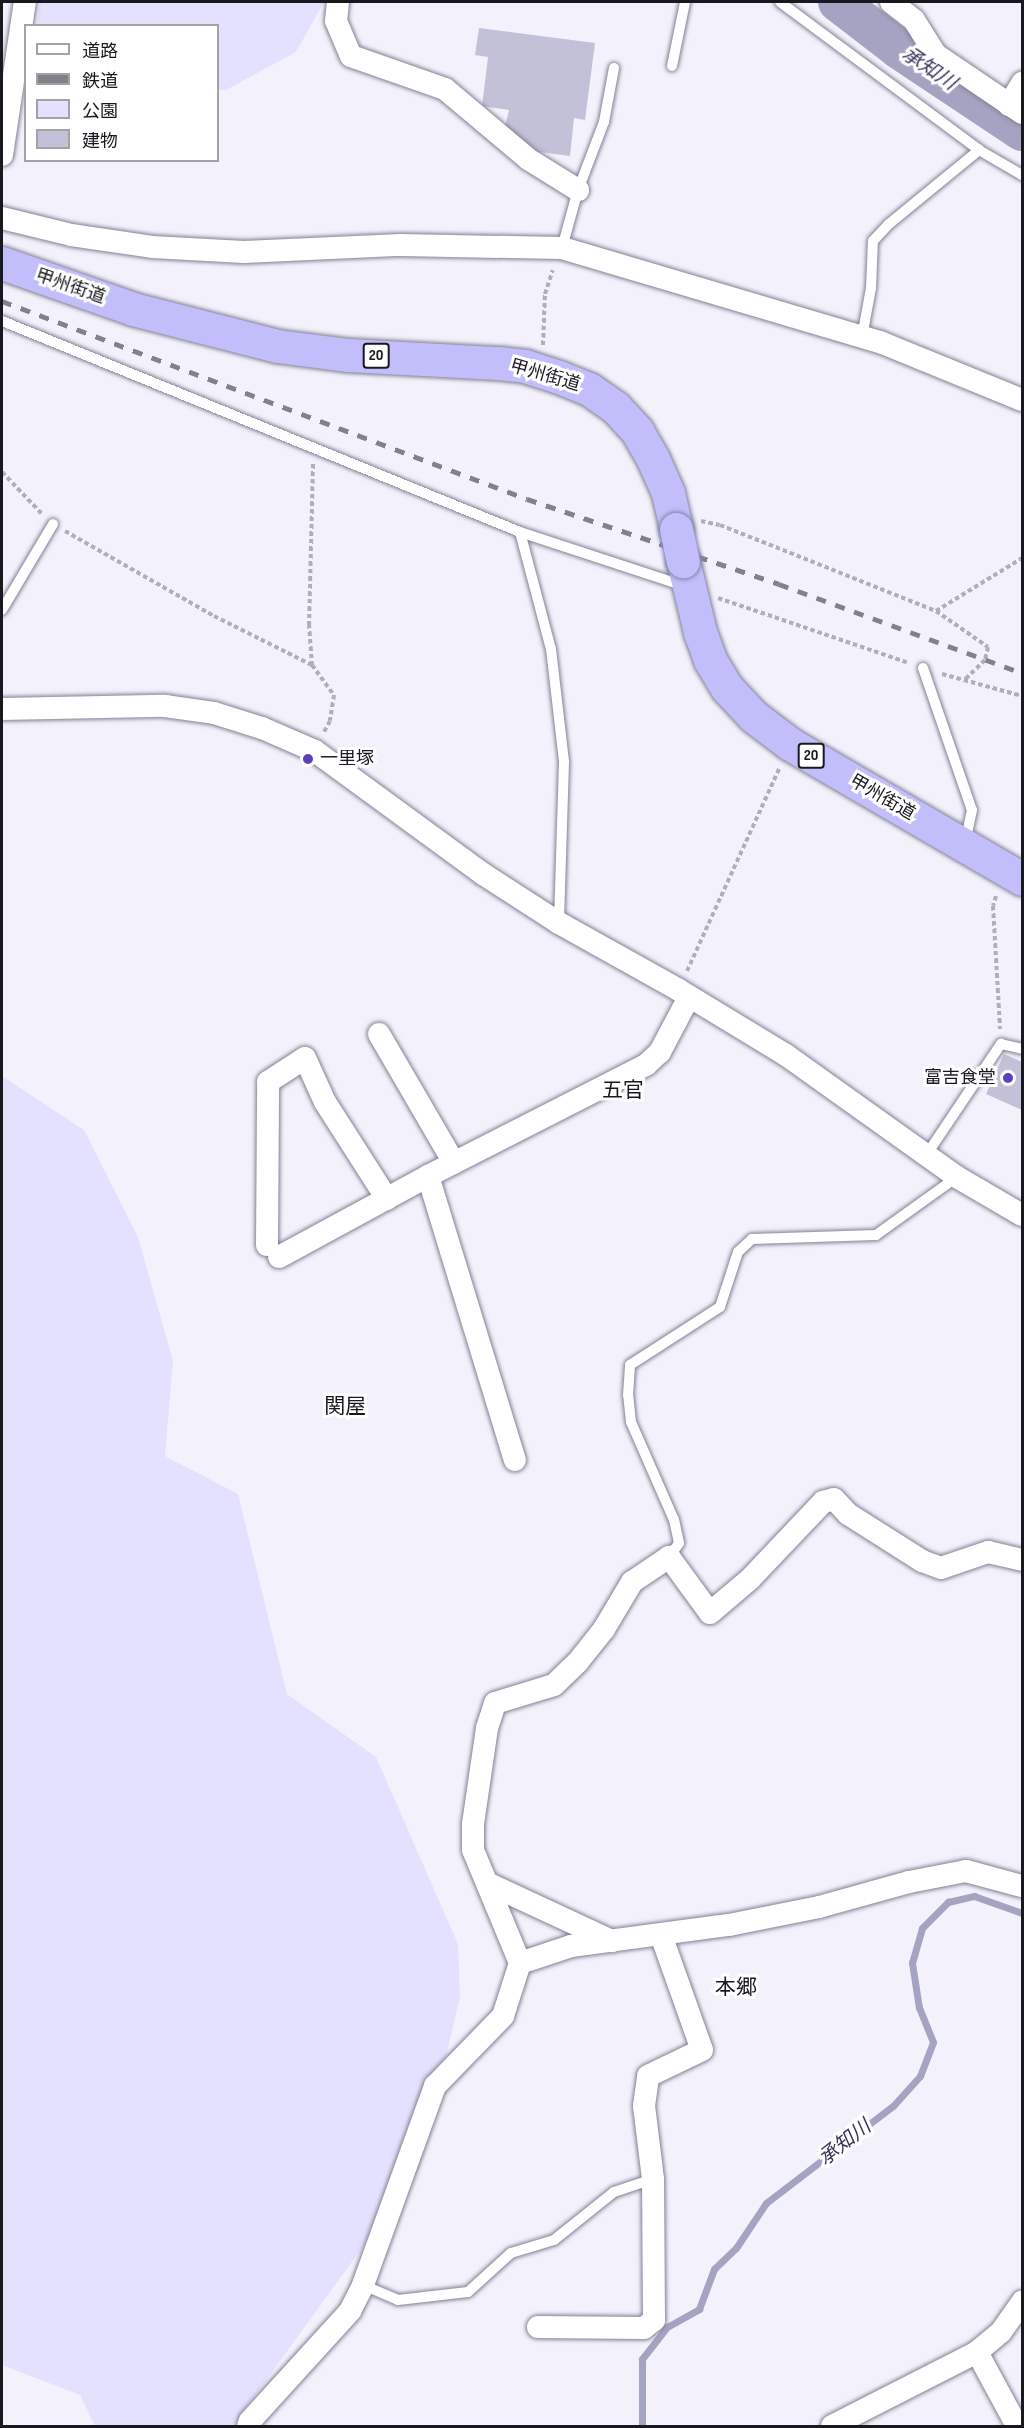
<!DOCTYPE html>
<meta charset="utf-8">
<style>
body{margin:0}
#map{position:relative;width:1024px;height:2428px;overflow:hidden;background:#f3f2fc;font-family:"Sofia Sans Condensed","Noto Sans JP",sans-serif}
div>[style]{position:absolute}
.green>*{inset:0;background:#e3e1fd}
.stream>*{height:7px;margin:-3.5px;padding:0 3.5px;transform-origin:3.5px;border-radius:3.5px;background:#a5a3c2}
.river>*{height:40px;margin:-20px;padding:0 20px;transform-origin:20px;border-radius:20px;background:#a5a3c2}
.building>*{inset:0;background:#c2c1d7}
.path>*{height:4px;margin-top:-2px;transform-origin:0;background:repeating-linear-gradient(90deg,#b0afb8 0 4.5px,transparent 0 7.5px)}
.roads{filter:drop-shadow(0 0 2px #828195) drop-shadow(0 0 2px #828195)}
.lane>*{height:10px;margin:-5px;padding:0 5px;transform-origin:5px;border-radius:5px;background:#fff}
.street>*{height:22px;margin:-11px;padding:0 11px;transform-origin:11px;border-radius:11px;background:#fff}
.highway>*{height:33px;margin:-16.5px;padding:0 16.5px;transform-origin:16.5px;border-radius:16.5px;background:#c2befb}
.rail>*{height:4.5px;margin-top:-2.25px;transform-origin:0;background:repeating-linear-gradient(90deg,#818189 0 10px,transparent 0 20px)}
.bridges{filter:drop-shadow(0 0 2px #8684ae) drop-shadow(0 0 2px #8684ae)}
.highway-bridge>*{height:33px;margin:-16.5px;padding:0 16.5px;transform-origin:16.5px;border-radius:16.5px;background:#c2befb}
.dots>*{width:16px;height:16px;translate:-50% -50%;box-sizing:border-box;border:3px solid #fff;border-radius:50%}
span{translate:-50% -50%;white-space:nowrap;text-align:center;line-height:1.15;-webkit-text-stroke:6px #fff;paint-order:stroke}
.shield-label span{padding:2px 4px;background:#fff;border:2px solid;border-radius:4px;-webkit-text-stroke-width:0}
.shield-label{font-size:16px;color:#18181f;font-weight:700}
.street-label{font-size:18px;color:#18181f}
.poi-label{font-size:18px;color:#18181f}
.left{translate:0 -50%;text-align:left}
.right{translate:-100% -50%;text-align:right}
.water-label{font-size:20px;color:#38325d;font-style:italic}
.quarter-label{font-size:21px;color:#18181f}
.frame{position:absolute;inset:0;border:3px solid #18181f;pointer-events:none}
.legend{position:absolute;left:24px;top:24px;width:195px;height:138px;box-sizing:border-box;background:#fff;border:2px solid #a3a3a5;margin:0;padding:8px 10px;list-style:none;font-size:18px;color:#18181f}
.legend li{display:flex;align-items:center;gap:12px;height:30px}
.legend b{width:30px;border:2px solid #a3a3a5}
</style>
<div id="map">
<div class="green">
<div style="clip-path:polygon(40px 2px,324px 2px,296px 52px,226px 90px,218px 90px,218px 26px,37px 25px)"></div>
<div style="clip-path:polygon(2px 1076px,84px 1130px,138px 1237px,173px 1361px,165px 1456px,238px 1494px,287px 1694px,376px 1757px,458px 1944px,460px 1997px,420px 2168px,233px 2426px,95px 2426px,80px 2395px,2px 2365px)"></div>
</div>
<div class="stream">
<div style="left:642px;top:2426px;width:67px;rotate:-90deg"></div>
<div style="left:642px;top:2359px;width:41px;rotate:-52deg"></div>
<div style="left:667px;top:2327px;width:37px;rotate:-29deg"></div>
<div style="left:699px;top:2309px;width:43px;rotate:-69.4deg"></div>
<div style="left:714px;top:2269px;width:30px;rotate:-44deg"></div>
<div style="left:736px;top:2248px;width:54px;rotate:-56.3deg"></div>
<div style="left:766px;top:2203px;width:160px;rotate:-37.4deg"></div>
<div style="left:893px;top:2106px;width:40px;rotate:-48deg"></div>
<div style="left:920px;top:2076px;width:36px;rotate:-69deg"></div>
<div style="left:933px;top:2042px;width:37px;rotate:-112deg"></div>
<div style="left:919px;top:2008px;width:46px;rotate:-98.8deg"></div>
<div style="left:912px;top:1963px;width:36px;rotate:-74deg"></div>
<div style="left:922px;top:1928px;width:37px;rotate:-45deg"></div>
<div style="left:948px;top:1902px;width:27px;rotate:-13deg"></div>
<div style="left:974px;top:1896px;width:51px;rotate:19.5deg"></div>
</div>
<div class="river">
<div style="left:838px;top:2px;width:77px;rotate:37.6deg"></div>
<div style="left:899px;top:49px;width:148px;rotate:33.7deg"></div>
</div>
<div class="building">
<div style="clip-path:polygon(479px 28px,595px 43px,585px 120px,574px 118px,570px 156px,517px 149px,504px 131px,509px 110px,482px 106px,488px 57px,475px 55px)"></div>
<div style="clip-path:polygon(1004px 1054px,1022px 1062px,1022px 1110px,986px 1094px)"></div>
</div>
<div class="path">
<div style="left:543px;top:345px;width:51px;rotate:-87.8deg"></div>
<div style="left:545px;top:294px;width:25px;rotate:-72deg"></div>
<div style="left:313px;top:464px;width:160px;rotate:91.4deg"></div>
<div style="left:309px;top:624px;width:41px;rotate:85.8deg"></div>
<div style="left:312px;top:665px;width:37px;rotate:54deg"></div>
<div style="left:334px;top:695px;width:26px;rotate:99deg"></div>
<div style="left:330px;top:721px;width:13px;rotate:119deg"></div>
<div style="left:2px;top:472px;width:58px;rotate:46.4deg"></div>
<div style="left:701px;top:521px;width:19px;rotate:12deg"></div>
<div style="left:720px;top:525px;width:232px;rotate:21.7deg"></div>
<div style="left:936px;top:611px;width:101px;rotate:-31.6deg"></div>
<div style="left:65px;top:531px;width:172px;rotate:29.7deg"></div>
<div style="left:214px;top:616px;width:110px;rotate:26.6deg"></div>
<div style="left:718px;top:598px;width:202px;rotate:18.8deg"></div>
<div style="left:936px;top:611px;width:63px;rotate:34.7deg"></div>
<div style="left:988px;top:647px;width:13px;rotate:103deg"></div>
<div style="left:985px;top:660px;width:28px;rotate:136deg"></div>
<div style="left:942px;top:674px;width:83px;rotate:15.4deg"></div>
<div style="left:996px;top:896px;width:10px;rotate:107deg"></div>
<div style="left:993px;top:906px;width:123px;rotate:86.7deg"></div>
<div style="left:687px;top:971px;width:224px;rotate:-65.5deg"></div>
</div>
<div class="roads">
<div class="lane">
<div style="left:780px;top:2px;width:248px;rotate:36.6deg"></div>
<div style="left:979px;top:150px;width:50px;rotate:30.2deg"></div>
<div style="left:672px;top:66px;width:65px;rotate:-78.5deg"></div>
<div style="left:562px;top:248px;width:60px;rotate:-74.6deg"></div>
<div style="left:578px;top:190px;width:73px;rotate:-69.1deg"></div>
<div style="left:604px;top:122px;width:55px;rotate:-79.5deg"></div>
<div style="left:2px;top:321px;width:559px;rotate:22.16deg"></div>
<div style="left:520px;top:532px;width:173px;rotate:18.2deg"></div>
<div style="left:862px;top:337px;width:50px;rotate:-79.6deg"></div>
<div style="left:871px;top:288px;width:47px;rotate:-87.6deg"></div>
<div style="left:873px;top:241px;width:23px;rotate:-47deg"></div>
<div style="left:889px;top:224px;width:117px;rotate:-39.4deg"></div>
<div style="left:520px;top:532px;width:121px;rotate:75.2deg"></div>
<div style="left:551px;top:649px;width:114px;rotate:83.4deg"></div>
<div style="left:564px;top:762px;width:160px;rotate:91.8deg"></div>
<div style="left:2px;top:610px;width:100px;rotate:-59.3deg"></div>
<div style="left:923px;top:668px;width:150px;rotate:71deg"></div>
<div style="left:972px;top:810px;width:33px;rotate:102deg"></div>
<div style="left:927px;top:1154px;width:133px;rotate:-56.1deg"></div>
<div style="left:1001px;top:1044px;width:22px;rotate:13deg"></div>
<div style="left:669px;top:1557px;width:17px;rotate:-54deg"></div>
<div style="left:679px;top:1543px;width:24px;rotate:-102deg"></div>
<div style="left:674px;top:1520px;width:107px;rotate:-113.7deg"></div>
<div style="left:631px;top:1422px;width:27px;rotate:-96deg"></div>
<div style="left:628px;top:1395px;width:30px;rotate:-86deg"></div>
<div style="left:630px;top:1365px;width:107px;rotate:-32.8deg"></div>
<div style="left:720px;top:1307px;width:58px;rotate:-71.9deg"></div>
<div style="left:738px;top:1252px;width:19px;rotate:-43deg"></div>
<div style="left:752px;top:1239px;width:124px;rotate:-1.8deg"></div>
<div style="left:876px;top:1235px;width:100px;rotate:-35.6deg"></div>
<div style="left:363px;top:2285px;width:38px;rotate:23deg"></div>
<div style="left:398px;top:2300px;width:70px;rotate:-6.5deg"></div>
<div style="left:468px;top:2292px;width:58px;rotate:-42.2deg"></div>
<div style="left:511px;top:2253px;width:45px;rotate:-16.8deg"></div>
<div style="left:554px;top:2240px;width:77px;rotate:-38.7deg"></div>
<div style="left:614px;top:2192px;width:41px;rotate:-18.4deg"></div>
</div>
<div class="street">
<div style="left:338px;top:2px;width:19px;rotate:96deg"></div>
<div style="left:336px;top:21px;width:38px;rotate:67deg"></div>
<div style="left:351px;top:56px;width:100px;rotate:19.3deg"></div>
<div style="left:445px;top:89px;width:109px;rotate:40.1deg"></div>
<div style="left:528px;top:159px;width:59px;rotate:31.8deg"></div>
<div style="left:891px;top:2px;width:29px;rotate:38deg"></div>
<div style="left:914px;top:20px;width:40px;rotate:58deg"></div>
<div style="left:935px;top:54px;width:105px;rotate:34.1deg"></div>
<div style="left:1009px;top:105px;width:26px;rotate:-59deg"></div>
<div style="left:2px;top:155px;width:155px;rotate:-81.5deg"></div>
<div style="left:2px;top:218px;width:71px;rotate:13.8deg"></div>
<div style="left:71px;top:235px;width:82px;rotate:8.4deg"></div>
<div style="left:152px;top:247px;width:92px;rotate:3.1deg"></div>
<div style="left:244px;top:252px;width:157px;rotate:-2.6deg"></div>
<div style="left:401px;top:245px;width:161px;rotate:1.1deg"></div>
<div style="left:562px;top:248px;width:332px;rotate:16.5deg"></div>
<div style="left:880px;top:342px;width:153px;rotate:22.2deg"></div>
<div style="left:2px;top:709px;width:163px;rotate:-1.1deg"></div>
<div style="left:165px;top:706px;width:49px;rotate:8.1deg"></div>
<div style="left:214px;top:713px;width:50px;rotate:17.4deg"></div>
<div style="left:262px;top:728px;width:58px;rotate:23.5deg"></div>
<div style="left:315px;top:751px;width:208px;rotate:36.2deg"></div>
<div style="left:483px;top:874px;width:90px;rotate:32.8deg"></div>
<div style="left:559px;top:923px;width:137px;rotate:29.2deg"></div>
<div style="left:679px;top:990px;width:125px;rotate:31.3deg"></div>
<div style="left:786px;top:1055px;width:210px;rotate:35.5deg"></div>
<div style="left:957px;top:1177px;width:75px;rotate:30.3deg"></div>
<div style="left:379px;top:1034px;width:149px;rotate:59.8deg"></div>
<div style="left:428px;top:1176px;width:297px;rotate:73deg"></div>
<div style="left:267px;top:1245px;width:163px;rotate:-89.6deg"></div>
<div style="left:268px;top:1082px;width:44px;rotate:-33deg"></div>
<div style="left:305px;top:1058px;width:48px;rotate:65.6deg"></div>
<div style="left:325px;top:1102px;width:115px;rotate:57.4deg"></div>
<div style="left:279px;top:1257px;width:170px;rotate:-28.5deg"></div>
<div style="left:428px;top:1176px;width:245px;rotate:-27deg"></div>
<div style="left:646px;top:1065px;width:19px;rotate:-43deg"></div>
<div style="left:660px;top:1052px;width:62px;rotate:-62.2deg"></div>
<div style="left:487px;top:1883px;width:138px;rotate:24.9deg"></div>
<div style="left:520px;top:1963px;width:122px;rotate:-112.6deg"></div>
<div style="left:473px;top:1850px;width:26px;rotate:-90deg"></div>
<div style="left:473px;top:1824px;width:97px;rotate:-81.7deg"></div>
<div style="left:487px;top:1728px;width:26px;rotate:-72deg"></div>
<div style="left:495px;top:1703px;width:62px;rotate:-17deg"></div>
<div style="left:554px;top:1685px;width:32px;rotate:-44deg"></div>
<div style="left:577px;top:1663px;width:43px;rotate:-51.5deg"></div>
<div style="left:604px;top:1629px;width:55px;rotate:-59.2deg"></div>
<div style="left:632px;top:1582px;width:45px;rotate:-34deg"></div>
<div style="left:669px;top:1557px;width:69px;rotate:53.8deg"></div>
<div style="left:710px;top:1613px;width:52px;rotate:-40.4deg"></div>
<div style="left:750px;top:1579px;width:106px;rotate:-46.5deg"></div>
<div style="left:823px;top:1502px;width:11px;rotate:-15deg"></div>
<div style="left:834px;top:1499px;width:21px;rotate:47deg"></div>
<div style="left:848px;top:1514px;width:88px;rotate:32.4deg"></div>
<div style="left:922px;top:1561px;width:20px;rotate:20deg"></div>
<div style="left:941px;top:1568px;width:50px;rotate:-18.8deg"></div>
<div style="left:988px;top:1552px;width:35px;rotate:13deg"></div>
<div style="left:538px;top:2327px;width:106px;rotate:0.5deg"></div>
<div style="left:644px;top:2328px;width:13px;rotate:-39deg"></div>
<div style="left:654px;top:2320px;width:141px;rotate:-90.4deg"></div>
<div style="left:653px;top:2179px;width:74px;rotate:-97deg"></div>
<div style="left:644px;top:2106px;width:30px;rotate:-82deg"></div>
<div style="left:648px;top:2076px;width:60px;rotate:-25.7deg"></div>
<div style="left:702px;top:2050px;width:122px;rotate:-109.6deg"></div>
<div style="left:977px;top:2352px;width:84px;rotate:61.6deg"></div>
<div style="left:248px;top:2426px;width:5px;rotate:-68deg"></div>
<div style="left:250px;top:2421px;width:149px;rotate:-47.7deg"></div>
<div style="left:350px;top:2311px;width:29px;rotate:-63deg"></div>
<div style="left:363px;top:2285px;width:212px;rotate:-70.1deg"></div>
<div style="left:435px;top:2086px;width:98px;rotate:-45.8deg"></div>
<div style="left:503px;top:2016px;width:56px;rotate:-72.2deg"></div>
<div style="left:520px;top:1963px;width:54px;rotate:-18.4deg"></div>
<div style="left:571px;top:1946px;width:159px;rotate:-7.6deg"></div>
<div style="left:729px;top:1925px;width:92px;rotate:-11.3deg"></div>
<div style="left:819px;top:1907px;width:93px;rotate:-15.5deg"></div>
<div style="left:909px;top:1882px;width:58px;rotate:-10.9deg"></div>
<div style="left:966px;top:1871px;width:58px;rotate:15deg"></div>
<div style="left:832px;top:2426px;width:163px;rotate:-27deg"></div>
<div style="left:977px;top:2352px;width:31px;rotate:-40deg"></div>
<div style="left:1001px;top:2332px;width:37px;rotate:-55deg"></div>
</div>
<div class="highway">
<div style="left:2px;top:263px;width:139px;rotate:19.3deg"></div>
<div style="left:133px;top:309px;width:149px;rotate:14.4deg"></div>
<div style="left:277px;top:346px;width:72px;rotate:7.2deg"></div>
<div style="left:348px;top:355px;width:150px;rotate:3.1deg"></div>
<div style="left:498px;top:363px;width:27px;rotate:6deg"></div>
<div style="left:525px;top:366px;width:36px;rotate:18deg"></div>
<div style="left:559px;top:377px;width:32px;rotate:22deg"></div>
<div style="left:589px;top:389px;width:32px;rotate:35deg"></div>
<div style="left:615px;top:407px;width:33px;rotate:47deg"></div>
<div style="left:637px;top:431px;width:32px;rotate:60deg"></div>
<div style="left:653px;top:459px;width:37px;rotate:66deg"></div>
<div style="left:668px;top:493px;width:37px;rotate:77deg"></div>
<div style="left:683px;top:561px;width:73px;rotate:76.5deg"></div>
<div style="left:700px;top:632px;width:30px;rotate:70deg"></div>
<div style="left:710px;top:660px;width:33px;rotate:59deg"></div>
<div style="left:727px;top:688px;width:38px;rotate:47deg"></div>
<div style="left:753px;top:716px;width:46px;rotate:37.1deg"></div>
<div style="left:790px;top:744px;width:268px;rotate:30.2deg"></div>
</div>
</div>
<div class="rail">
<div style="left:2px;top:301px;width:561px;rotate:20.66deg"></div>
<div style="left:527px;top:499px;width:266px;rotate:18.6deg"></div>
<div style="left:779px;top:584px;width:259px;rotate:20.1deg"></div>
</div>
<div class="bridges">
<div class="highway-bridge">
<div style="left:676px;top:529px;width:33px;rotate:78deg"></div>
</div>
</div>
<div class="dots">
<div style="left:308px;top:759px;background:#5c41ba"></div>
<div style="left:1008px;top:1078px;background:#5c41ba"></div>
</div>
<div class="shield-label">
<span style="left:376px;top:356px">20</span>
<span style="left:811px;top:756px">20</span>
</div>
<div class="street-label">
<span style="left:70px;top:287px;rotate:19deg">甲州街道</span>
<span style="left:545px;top:376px;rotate:16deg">甲州街道</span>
<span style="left:882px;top:798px;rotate:30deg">甲州街道</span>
</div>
<div class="poi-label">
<span class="left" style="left:320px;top:759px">一里塚</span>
<span class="right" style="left:996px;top:1078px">富吉食堂</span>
</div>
<div class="water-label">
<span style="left:929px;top:69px;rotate:34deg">承知川</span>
<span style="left:845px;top:2143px;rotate:-38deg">承知川</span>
</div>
<div class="quarter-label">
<span style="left:623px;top:1091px">五官</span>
<span style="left:345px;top:1407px">関屋</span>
<span style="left:736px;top:1988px">本郷</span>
</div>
<div class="frame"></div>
<ul class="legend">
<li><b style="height:8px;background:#fff"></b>道路</li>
<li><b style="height:8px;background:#818189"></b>鉄道</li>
<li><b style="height:16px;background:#e3e1fd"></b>公園</li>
<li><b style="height:16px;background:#c2c1d7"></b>建物</li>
</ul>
</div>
